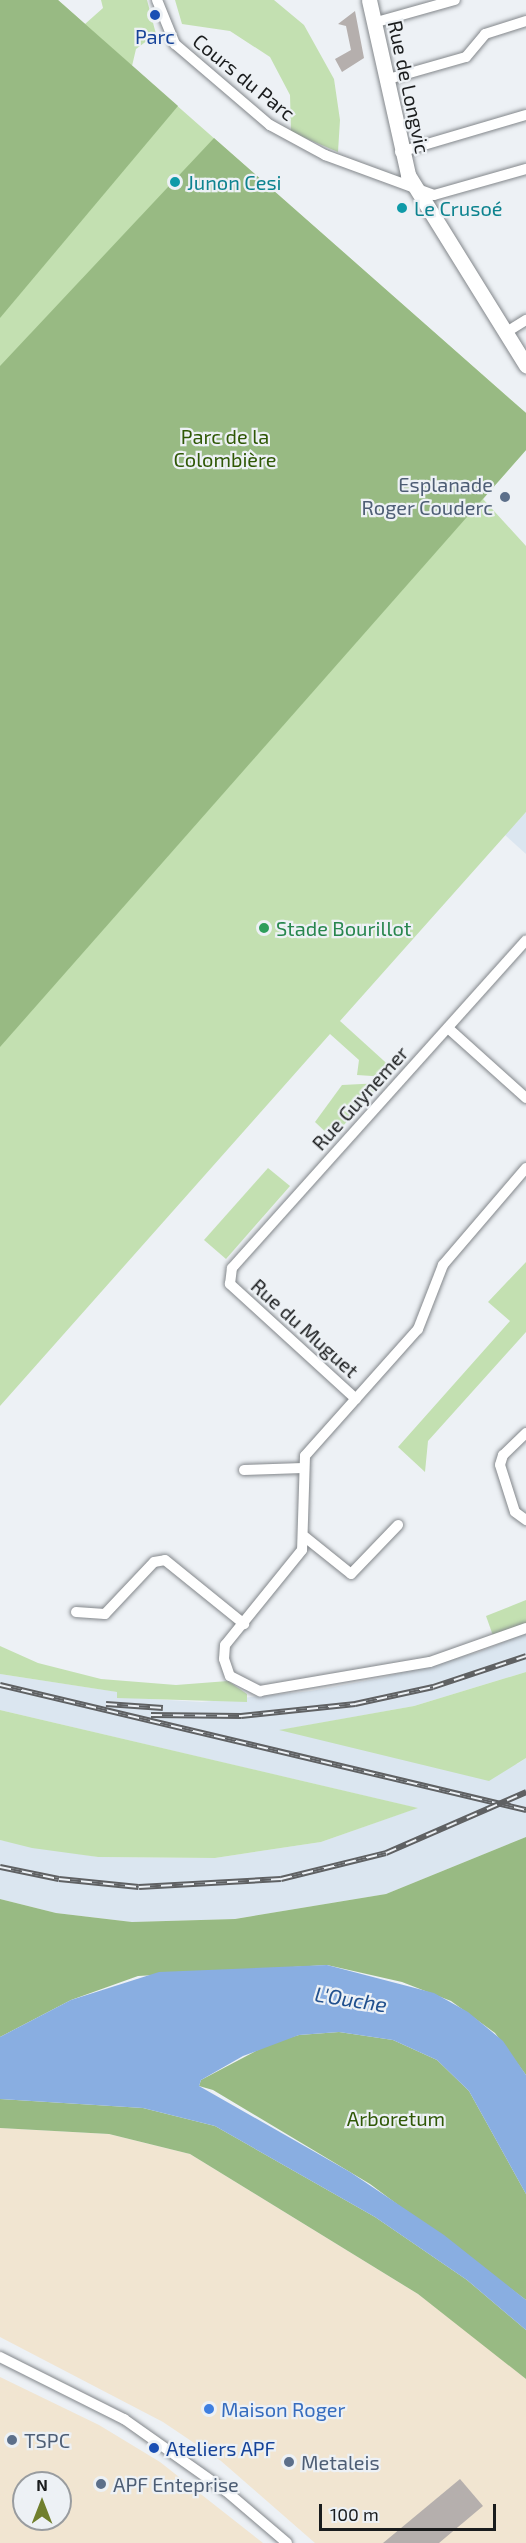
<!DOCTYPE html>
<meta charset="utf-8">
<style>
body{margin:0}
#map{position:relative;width:526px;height:2543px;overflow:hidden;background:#edf1f5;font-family:"Exo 2",sans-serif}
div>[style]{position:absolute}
.industrial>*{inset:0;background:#f1e5d1}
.built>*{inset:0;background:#dbe6f0}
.green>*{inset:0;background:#c3e0b1}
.forest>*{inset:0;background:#98ba83}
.water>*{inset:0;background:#89aee1}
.building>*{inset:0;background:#b5afad}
.roads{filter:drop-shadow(0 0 2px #83878b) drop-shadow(0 0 2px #83878b)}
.street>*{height:10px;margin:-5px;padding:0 5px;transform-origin:5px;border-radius:5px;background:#fff}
.primary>*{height:15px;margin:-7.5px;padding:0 7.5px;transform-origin:7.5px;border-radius:7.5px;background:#fff}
.rail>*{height:6px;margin-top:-3px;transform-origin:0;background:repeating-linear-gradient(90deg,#edf1f5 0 11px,#5f6163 0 22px);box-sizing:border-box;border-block:2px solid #5f6163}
.dots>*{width:16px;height:16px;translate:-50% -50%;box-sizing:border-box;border:3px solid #edf1f5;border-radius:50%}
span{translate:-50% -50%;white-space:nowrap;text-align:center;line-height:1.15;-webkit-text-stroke:4.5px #edf1f5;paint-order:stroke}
.transit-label{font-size:20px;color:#164399}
.left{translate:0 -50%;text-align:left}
.street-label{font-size:20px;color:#1a1c1d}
.culture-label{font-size:20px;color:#0d838f}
.park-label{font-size:20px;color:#2f5806}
.service-label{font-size:20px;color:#4e5e75}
.right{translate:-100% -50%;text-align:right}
.leisure-label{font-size:20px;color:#27864d}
.shop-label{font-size:20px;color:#366cbe}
.water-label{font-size:21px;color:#21508e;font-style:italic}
.north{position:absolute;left:12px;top:2471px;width:60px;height:60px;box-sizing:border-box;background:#edf1f5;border:2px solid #999c9f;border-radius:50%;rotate:0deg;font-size:16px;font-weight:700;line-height:24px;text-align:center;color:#1a1c1d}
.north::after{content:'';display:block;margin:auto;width:21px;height:27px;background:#707f2d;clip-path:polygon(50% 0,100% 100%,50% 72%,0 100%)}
.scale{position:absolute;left:319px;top:2504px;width:177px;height:27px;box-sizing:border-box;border:3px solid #1a1c1d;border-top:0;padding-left:8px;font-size:18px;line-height:21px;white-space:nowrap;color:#1a1c1d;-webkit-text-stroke:4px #edf1f5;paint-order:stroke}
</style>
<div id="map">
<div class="industrial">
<div style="clip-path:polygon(0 2128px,109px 2134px,190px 2154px,418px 2294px,484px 2344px,526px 2379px,526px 2543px,315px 2543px,221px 2461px,163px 2422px,0 2337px)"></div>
<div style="clip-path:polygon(evenodd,0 2377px,99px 2425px,160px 2462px,263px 2543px,0 2543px,0 2377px,24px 2483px,60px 2483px,60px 2519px,24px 2519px,24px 2483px)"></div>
</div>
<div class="built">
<div style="clip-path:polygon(526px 812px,526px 854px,505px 835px)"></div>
<div style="clip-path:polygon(526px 1633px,526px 1672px,414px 1706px,281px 1730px,517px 1764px,526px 1758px,526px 1837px,386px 1894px,235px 1919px,132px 1922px,56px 1913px,0 1899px,0 1840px,98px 1857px,215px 1858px,321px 1842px,417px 1808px,0 1710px,0 1674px,118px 1692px,117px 1697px,202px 1702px,311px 1691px,381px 1678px,479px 1652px)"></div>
</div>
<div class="green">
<div style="clip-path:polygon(0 0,58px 0,85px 24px,103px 8px,101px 0,147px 0,156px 34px,136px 49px,132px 66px,526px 413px,526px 450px,483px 499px,526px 546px,526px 812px,340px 1021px,394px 1070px,387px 1077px,357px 1075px,359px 1060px,330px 1034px,0 1406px)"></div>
<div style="clip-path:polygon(175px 0,274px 0,304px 25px,334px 79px,340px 120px,338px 152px,291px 132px,290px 95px,270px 57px,230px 31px,182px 24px)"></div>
<div style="clip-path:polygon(382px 1083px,332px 1138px,315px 1122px,342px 1085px)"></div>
<div style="clip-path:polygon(268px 1168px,290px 1186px,226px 1259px,204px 1240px)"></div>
<div style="clip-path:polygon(526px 1262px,526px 1332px,428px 1441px,425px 1472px,398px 1447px,510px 1321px,488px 1302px)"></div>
<div style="clip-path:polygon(526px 1600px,526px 1633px,496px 1644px,486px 1616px)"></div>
<div style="clip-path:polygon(0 1646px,38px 1663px,101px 1679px,176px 1685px,228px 1681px,247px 1694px,247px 1702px,117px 1698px,117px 1692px,0 1674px)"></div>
<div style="clip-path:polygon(526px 1672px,526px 1758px,489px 1781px,279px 1730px,414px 1706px)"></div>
<div style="clip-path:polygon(0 1710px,418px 1808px,321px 1842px,215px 1858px,98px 1857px,32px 1848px,0 1840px)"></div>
</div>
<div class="forest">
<div style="clip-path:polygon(0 0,58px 0,178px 106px,0 318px)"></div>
<div style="clip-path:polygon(214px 138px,526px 413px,526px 450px,0 1047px,0 366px)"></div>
<div style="clip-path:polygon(526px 1837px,526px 2075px,495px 2033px,451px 2001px,402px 1982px,327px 1965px,138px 1976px,71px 2000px,0 2037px,0 1899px,56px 1913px,132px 1922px,235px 1919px,386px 1894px)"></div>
<div style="clip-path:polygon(339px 2032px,393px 2040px,437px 2060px,469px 2091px,526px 2194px,526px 2300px,370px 2184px,213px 2090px,199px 2086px,201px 2080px,271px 2043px,299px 2035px)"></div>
<div style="clip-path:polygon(0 2099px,143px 2108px,215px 2126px,375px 2217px,467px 2280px,526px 2330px,526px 2379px,418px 2294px,190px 2154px,109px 2134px,0 2128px)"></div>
</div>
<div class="water">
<div style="clip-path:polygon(327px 1965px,434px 1993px,468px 2012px,503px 2041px,526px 2075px,526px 2194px,469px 2091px,437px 2060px,393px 2040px,339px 2032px,299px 2035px,243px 2056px,201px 2080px,199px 2086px,350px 2172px,444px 2235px,526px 2300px,526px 2330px,467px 2280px,375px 2217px,215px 2126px,143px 2108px,0 2099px,0 2037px,71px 2000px,159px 1972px)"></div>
</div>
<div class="building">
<div style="clip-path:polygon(355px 11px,364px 58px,342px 72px,335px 59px,351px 50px,346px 26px,338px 24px)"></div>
<div style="clip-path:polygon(460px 2479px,483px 2506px,439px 2543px,383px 2543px)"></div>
</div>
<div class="roads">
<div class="street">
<div style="left:157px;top:0;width:48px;rotate:67.8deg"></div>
<div style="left:175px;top:44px;width:125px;rotate:40.5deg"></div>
<div style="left:270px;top:125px;width:63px;rotate:28.6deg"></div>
<div style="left:325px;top:155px;width:116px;rotate:20.2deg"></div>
<div style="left:434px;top:195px;width:96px;rotate:-15.8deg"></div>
<div style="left:373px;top:23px;width:85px;rotate:-15.7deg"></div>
<div style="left:385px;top:80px;width:84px;rotate:-15.9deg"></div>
<div style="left:466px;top:57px;width:30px;rotate:-50deg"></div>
<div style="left:485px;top:34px;width:43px;rotate:-17.6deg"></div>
<div style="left:400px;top:152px;width:131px;rotate:-16.4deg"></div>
<div style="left:505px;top:333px;width:25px;rotate:-32deg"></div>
<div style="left:448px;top:1028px;width:105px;rotate:41.9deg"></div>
<div style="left:526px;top:1168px;width:128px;rotate:130.6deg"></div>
<div style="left:443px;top:1265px;width:69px;rotate:111.3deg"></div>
<div style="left:418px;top:1329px;width:170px;rotate:131.7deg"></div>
<div style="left:305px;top:1456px;width:94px;rotate:91.8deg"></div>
<div style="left:302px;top:1550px;width:122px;rotate:129deg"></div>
<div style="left:225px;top:1645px;width:14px;rotate:94deg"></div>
<div style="left:224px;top:1659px;width:18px;rotate:71deg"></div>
<div style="left:230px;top:1676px;width:34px;rotate:27deg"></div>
<div style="left:260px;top:1691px;width:172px;rotate:-9.7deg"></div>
<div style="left:430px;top:1662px;width:102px;rotate:-19.5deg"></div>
<div style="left:356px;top:1399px;width:171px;rotate:-137.6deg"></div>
<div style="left:230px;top:1284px;width:16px;rotate:-83deg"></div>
<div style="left:232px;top:1268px;width:440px;rotate:-48.1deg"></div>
<div style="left:526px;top:1433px;width:32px;rotate:136deg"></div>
<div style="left:503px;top:1455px;width:10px;rotate:107deg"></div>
<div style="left:500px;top:1465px;width:49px;rotate:72.3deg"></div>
<div style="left:515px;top:1512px;width:14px;rotate:36deg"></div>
<div style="left:244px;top:1470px;width:59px;rotate:-1.9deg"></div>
<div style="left:305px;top:1537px;width:59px;rotate:38.8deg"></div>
<div style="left:351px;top:1574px;width:68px;rotate:-46.2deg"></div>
<div style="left:76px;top:1612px;width:29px;rotate:4deg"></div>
<div style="left:105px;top:1614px;width:71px;rotate:-46.7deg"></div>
<div style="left:154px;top:1562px;width:11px;rotate:-10deg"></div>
<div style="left:165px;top:1560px;width:102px;rotate:39deg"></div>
<div style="left:0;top:2357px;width:139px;rotate:26.6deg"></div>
<div style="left:124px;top:2419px;width:125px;rotate:35.2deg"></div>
<div style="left:226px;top:2491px;width:80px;rotate:40.4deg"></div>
</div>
<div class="primary">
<div style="left:369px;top:0;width:179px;rotate:77.4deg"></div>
<div style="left:408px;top:175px;width:224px;rotate:58.2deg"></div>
</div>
</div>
<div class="rail">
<div style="left:0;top:1685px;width:541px;rotate:13.37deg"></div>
<div style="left:106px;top:1704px;width:57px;rotate:4deg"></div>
<div style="left:151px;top:1715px;width:90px;rotate:0.6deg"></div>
<div style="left:241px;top:1716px;width:115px;rotate:-6deg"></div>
<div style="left:355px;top:1704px;width:80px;rotate:-12.3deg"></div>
<div style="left:433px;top:1687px;width:98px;rotate:-18.4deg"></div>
<div style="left:0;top:1867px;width:60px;rotate:11.5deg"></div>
<div style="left:59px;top:1879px;width:80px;rotate:5.7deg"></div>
<div style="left:139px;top:1887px;width:142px;rotate:-3.2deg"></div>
<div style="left:281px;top:1879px;width:108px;rotate:-13.9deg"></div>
<div style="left:386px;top:1853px;width:153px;rotate:-23.5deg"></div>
</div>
<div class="dots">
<div style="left:155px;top:15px;background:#1a4fb4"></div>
<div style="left:175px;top:182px;background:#0f9aa8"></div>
<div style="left:402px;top:208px;background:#0f9aa8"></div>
<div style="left:505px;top:497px;background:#5c6f8a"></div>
<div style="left:264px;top:928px;background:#2e9e5b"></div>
<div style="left:209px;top:2409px;background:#3f7fe0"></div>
<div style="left:12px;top:2440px;background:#5c6f8a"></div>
<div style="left:154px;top:2448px;background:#1a4fb4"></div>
<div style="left:289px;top:2462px;background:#5c6f8a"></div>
<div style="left:101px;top:2484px;background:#5c6f8a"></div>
</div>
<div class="transit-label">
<span style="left:155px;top:36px">Parc</span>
<span class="left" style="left:166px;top:2448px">Ateliers APF</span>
</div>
<div class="street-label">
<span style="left:244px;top:77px;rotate:39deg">Cours du Parc</span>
<span style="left:409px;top:87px;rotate:78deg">Rue de Longvic</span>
<span style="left:360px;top:1098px;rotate:-48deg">Rue Guynemer</span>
<span style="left:305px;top:1328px;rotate:42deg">Rue du Muguet</span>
</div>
<div class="culture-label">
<span class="left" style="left:187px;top:182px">Junon Cesi</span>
<span class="left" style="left:414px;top:208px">Le Crusoé</span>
</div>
<div class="park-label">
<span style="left:225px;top:448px">Parc de la<br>Colombière</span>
<span style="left:396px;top:2118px">Arboretum</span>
</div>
<div class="service-label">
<span class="right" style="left:493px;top:496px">Esplanade<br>Roger Couderc</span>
<span class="left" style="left:24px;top:2440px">TSPC</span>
<span class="left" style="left:301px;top:2462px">Metaleis</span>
<span class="left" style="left:113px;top:2484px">APF Enteprise</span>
</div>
<div class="leisure-label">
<span class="left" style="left:276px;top:928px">Stade Bourillot</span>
</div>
<div class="shop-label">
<span class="left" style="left:221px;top:2409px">Maison Roger</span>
</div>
<div class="water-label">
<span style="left:351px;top:1999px;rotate:9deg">L'Ouche</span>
</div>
<div class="north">N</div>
<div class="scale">100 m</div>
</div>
